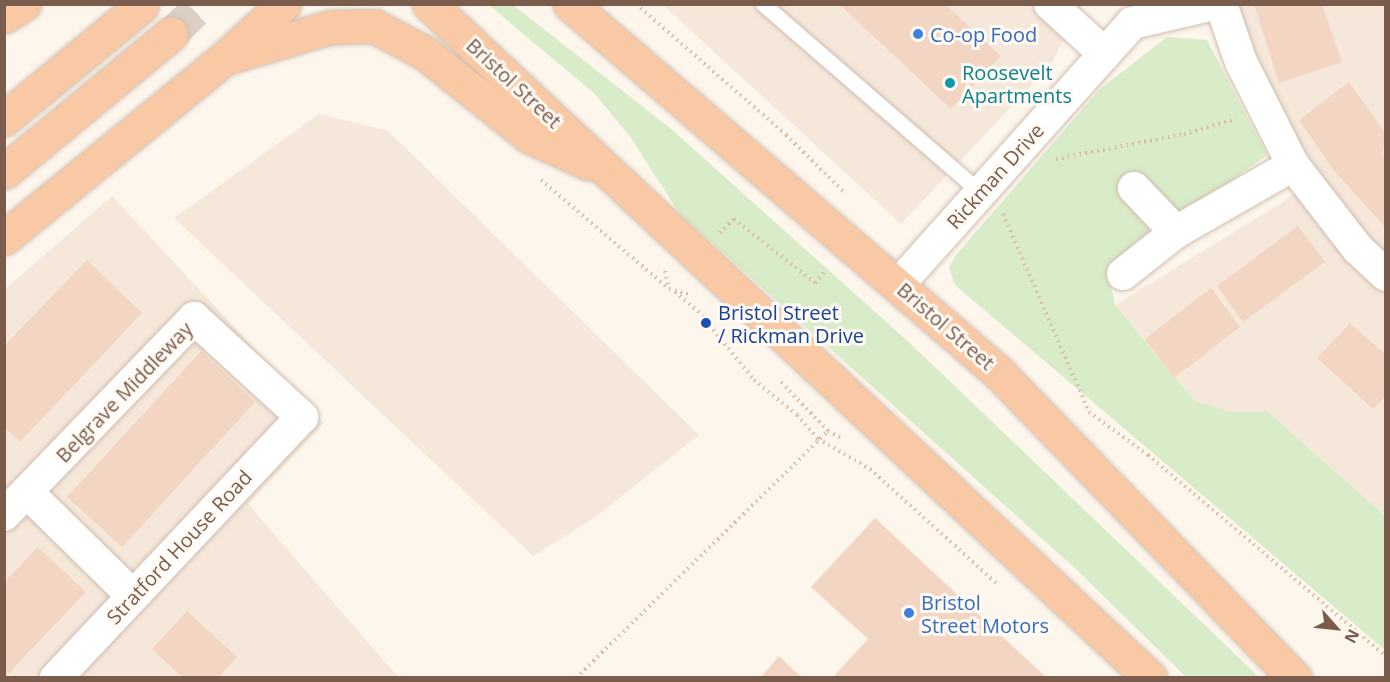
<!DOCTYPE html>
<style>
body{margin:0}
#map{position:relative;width:1390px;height:682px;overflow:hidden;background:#fdf6ec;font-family:"Open Sans",sans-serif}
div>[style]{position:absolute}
.residential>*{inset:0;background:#f5e8da}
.green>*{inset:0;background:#d8ecc9}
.building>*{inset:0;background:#f3d5c3}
.trunk-tunnel>*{height:33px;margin-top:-16.5px;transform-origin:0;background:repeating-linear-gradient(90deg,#dcd0c4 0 33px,transparent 0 49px)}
.path>*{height:4px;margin-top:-2px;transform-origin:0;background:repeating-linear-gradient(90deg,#d9b8a5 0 1.5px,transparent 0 6px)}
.roads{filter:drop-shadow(0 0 2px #d1beb0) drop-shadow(0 0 2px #d1beb0)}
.service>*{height:15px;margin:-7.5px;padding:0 7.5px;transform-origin:7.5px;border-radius:7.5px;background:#fff}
.minor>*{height:32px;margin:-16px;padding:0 16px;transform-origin:16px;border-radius:16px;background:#fff}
.trunk>*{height:33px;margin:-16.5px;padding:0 16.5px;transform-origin:16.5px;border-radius:16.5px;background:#f9c8a4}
.dots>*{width:16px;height:16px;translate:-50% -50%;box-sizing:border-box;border:3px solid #fffaf3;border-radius:50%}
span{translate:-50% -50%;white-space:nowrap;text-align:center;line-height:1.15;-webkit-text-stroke:6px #fffaf3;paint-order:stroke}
.shop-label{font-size:20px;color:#366cbe}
.left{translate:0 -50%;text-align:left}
.culture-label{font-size:20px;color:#0d838f}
.street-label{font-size:20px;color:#7a5c4d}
.transit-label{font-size:20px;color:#164399}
.frame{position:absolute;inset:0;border:6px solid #7a5c4d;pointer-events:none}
.north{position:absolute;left:1306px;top:598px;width:60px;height:60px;-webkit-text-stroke:4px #fffaf3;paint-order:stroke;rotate:117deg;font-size:16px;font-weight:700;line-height:24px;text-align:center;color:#7a5c4d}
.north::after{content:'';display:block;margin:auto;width:21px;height:27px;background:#7a5c4d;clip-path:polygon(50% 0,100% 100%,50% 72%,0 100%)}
</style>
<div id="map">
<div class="residential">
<div style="clip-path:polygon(663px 5px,1081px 5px,1052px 63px,901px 224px)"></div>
<div style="clip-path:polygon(1238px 5px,1385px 5px,1385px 516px,1268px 412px,1232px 412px,1195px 401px,1115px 305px,1283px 202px,1315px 176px,1243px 31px)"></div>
<div style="clip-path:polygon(319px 114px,388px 131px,699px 435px,594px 518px,533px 556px,174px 218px)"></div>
<div style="clip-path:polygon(112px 196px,324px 423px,248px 504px,398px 677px,5px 677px,4px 290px)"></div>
</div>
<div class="green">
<div style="clip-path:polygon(489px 5px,513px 5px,670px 128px,912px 345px,1259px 677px,1186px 677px,1078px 571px,680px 214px,631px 138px,595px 94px)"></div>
<div style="clip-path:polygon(1167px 37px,1207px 40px,1267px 155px,1180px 217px,1121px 196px,1153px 234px,1108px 273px,1115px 305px,1195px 401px,1232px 412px,1268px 412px,1385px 516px,1385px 650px,955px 285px,949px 268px,955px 256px,1100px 89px)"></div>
</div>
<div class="building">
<div style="clip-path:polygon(839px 4px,945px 4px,1001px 56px,951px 109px)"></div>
<div style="clip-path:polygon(1254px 4px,1322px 4px,1342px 62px,1279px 83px)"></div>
<div style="clip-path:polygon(1349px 82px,1386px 134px,1382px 155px,1386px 159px,1386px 228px,1335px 172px,1299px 120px)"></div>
<div style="clip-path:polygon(1298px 226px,1325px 262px,1243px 322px,1217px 286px)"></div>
<div style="clip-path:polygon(87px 260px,142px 313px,20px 442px,4px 427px,4px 346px)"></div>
<div style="clip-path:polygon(1211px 288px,1240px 327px,1174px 378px,1145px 339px)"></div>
<div style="clip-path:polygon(1350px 323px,1386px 355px,1386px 396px,1373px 409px,1317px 358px)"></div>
<div style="clip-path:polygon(201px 351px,255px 402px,122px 547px,67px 497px)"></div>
<div style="clip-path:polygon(875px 518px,1047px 678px,832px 678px,868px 639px,811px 587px)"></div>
<div style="clip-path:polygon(38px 547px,86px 592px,4px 678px,4px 582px)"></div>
<div style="clip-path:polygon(187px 611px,237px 657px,218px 678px,183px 678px,152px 649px)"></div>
<div style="clip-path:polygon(779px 656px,802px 678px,760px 678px)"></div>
</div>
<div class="trunk-tunnel">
<div style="left:171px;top:34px;width:43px;rotate:-44.1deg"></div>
</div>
<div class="path">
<div style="left:636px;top:4px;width:199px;rotate:41.1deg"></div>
<div style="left:786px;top:135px;width:84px;rotate:44.5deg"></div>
<div style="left:1056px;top:159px;width:130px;rotate:-11.1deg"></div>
<div style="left:1184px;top:134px;width:54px;rotate:-16.1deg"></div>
<div style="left:541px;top:180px;width:168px;rotate:40.4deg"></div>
<div style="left:669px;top:289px;width:20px;rotate:15deg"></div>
<div style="left:1003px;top:214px;width:216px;rotate:66.5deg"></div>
<div style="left:1089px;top:412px;width:73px;rotate:36.1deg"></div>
<div style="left:1148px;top:455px;width:312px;rotate:40.2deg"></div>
<div style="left:720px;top:233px;width:20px;rotate:-45deg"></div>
<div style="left:734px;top:219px;width:103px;rotate:38.3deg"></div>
<div style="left:815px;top:283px;width:18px;rotate:-49deg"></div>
<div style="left:665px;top:271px;width:17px;rotate:77deg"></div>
<div style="left:675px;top:292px;width:30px;rotate:40deg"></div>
<div style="left:698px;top:311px;width:89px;rotate:50.9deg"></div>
<div style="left:754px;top:380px;width:55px;rotate:39.1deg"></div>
<div style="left:797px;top:415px;width:32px;rotate:49deg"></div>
<div style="left:818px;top:439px;width:60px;rotate:30deg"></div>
<div style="left:870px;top:469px;width:170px;rotate:42.1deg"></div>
<div style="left:828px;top:431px;width:17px;rotate:28deg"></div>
<div style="left:576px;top:678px;width:353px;rotate:-44.4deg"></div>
<div style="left:828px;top:431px;width:69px;rotate:-133.8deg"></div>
</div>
<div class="roads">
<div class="service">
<div style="left:763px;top:4px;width:289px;rotate:40.9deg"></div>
</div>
<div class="minor">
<div style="left:1050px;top:4px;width:74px;rotate:42.3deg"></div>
<div style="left:1221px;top:4px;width:61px;rotate:71deg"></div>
<div style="left:1241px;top:62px;width:115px;rotate:63.2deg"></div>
<div style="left:1293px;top:165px;width:106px;rotate:52.3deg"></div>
<div style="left:1358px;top:249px;width:38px;rotate:43deg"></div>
<div style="left:1134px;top:188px;width:61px;rotate:46.3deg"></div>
<div style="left:1123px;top:274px;width:68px;rotate:-38.4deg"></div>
<div style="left:1176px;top:232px;width:135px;rotate:-29.8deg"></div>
<div style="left:899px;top:284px;width:350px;rotate:-48.2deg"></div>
<div style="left:1132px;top:23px;width:84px;rotate:-13deg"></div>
<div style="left:27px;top:492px;width:148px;rotate:44.5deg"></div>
<div style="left:4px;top:515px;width:274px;rotate:-46deg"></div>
<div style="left:194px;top:318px;width:147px;rotate:42.5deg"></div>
<div style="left:302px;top:417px;width:359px;rotate:133.3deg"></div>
</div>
<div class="trunk">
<div style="left:429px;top:4px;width:987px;rotate:43.07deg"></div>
<div style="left:570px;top:4px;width:564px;rotate:40.69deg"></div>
<div style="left:998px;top:372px;width:426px;rotate:45.9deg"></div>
<div style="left:4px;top:16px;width:23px;rotate:-31deg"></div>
<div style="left:225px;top:58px;width:109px;rotate:-16.4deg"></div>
<div style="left:330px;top:27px;width:44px;rotate:-1.3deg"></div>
<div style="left:374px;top:26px;width:58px;rotate:27.9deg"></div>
<div style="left:425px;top:53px;width:133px;rotate:38.6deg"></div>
<div style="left:529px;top:136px;width:65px;rotate:24.6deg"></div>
<div style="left:4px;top:119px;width:178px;rotate:-39.5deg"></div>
<div style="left:4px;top:172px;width:217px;rotate:-39.6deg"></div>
<div style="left:4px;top:238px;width:285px;rotate:-39.2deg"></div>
<div style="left:225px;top:58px;width:80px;rotate:-42.5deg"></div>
</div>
</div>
<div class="dots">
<div style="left:918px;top:34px;background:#3f7fe0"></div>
<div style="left:950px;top:83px;background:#0f9aa8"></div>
<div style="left:706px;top:323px;background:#1a4fb4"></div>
<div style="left:909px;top:613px;background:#3f7fe0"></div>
</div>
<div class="shop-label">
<span class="left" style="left:930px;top:34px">Co-op Food</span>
<span class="left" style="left:921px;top:614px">Bristol<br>Street Motors</span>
</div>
<div class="culture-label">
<span class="left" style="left:962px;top:84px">Roosevelt<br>Apartments</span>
</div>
<div class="street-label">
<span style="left:514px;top:83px;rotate:43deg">Bristol Street</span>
<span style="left:995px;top:176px;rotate:-48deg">Rickman Drive</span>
<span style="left:946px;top:326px;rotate:41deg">Bristol Street</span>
<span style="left:124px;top:392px;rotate:-46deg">Belgrave Middleway</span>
<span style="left:179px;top:547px;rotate:-47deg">Stratford House Road</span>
</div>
<div class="transit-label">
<span class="left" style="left:718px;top:324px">Bristol Street<br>/ Rickman Drive</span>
</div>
<div class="frame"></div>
<div class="north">N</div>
</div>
